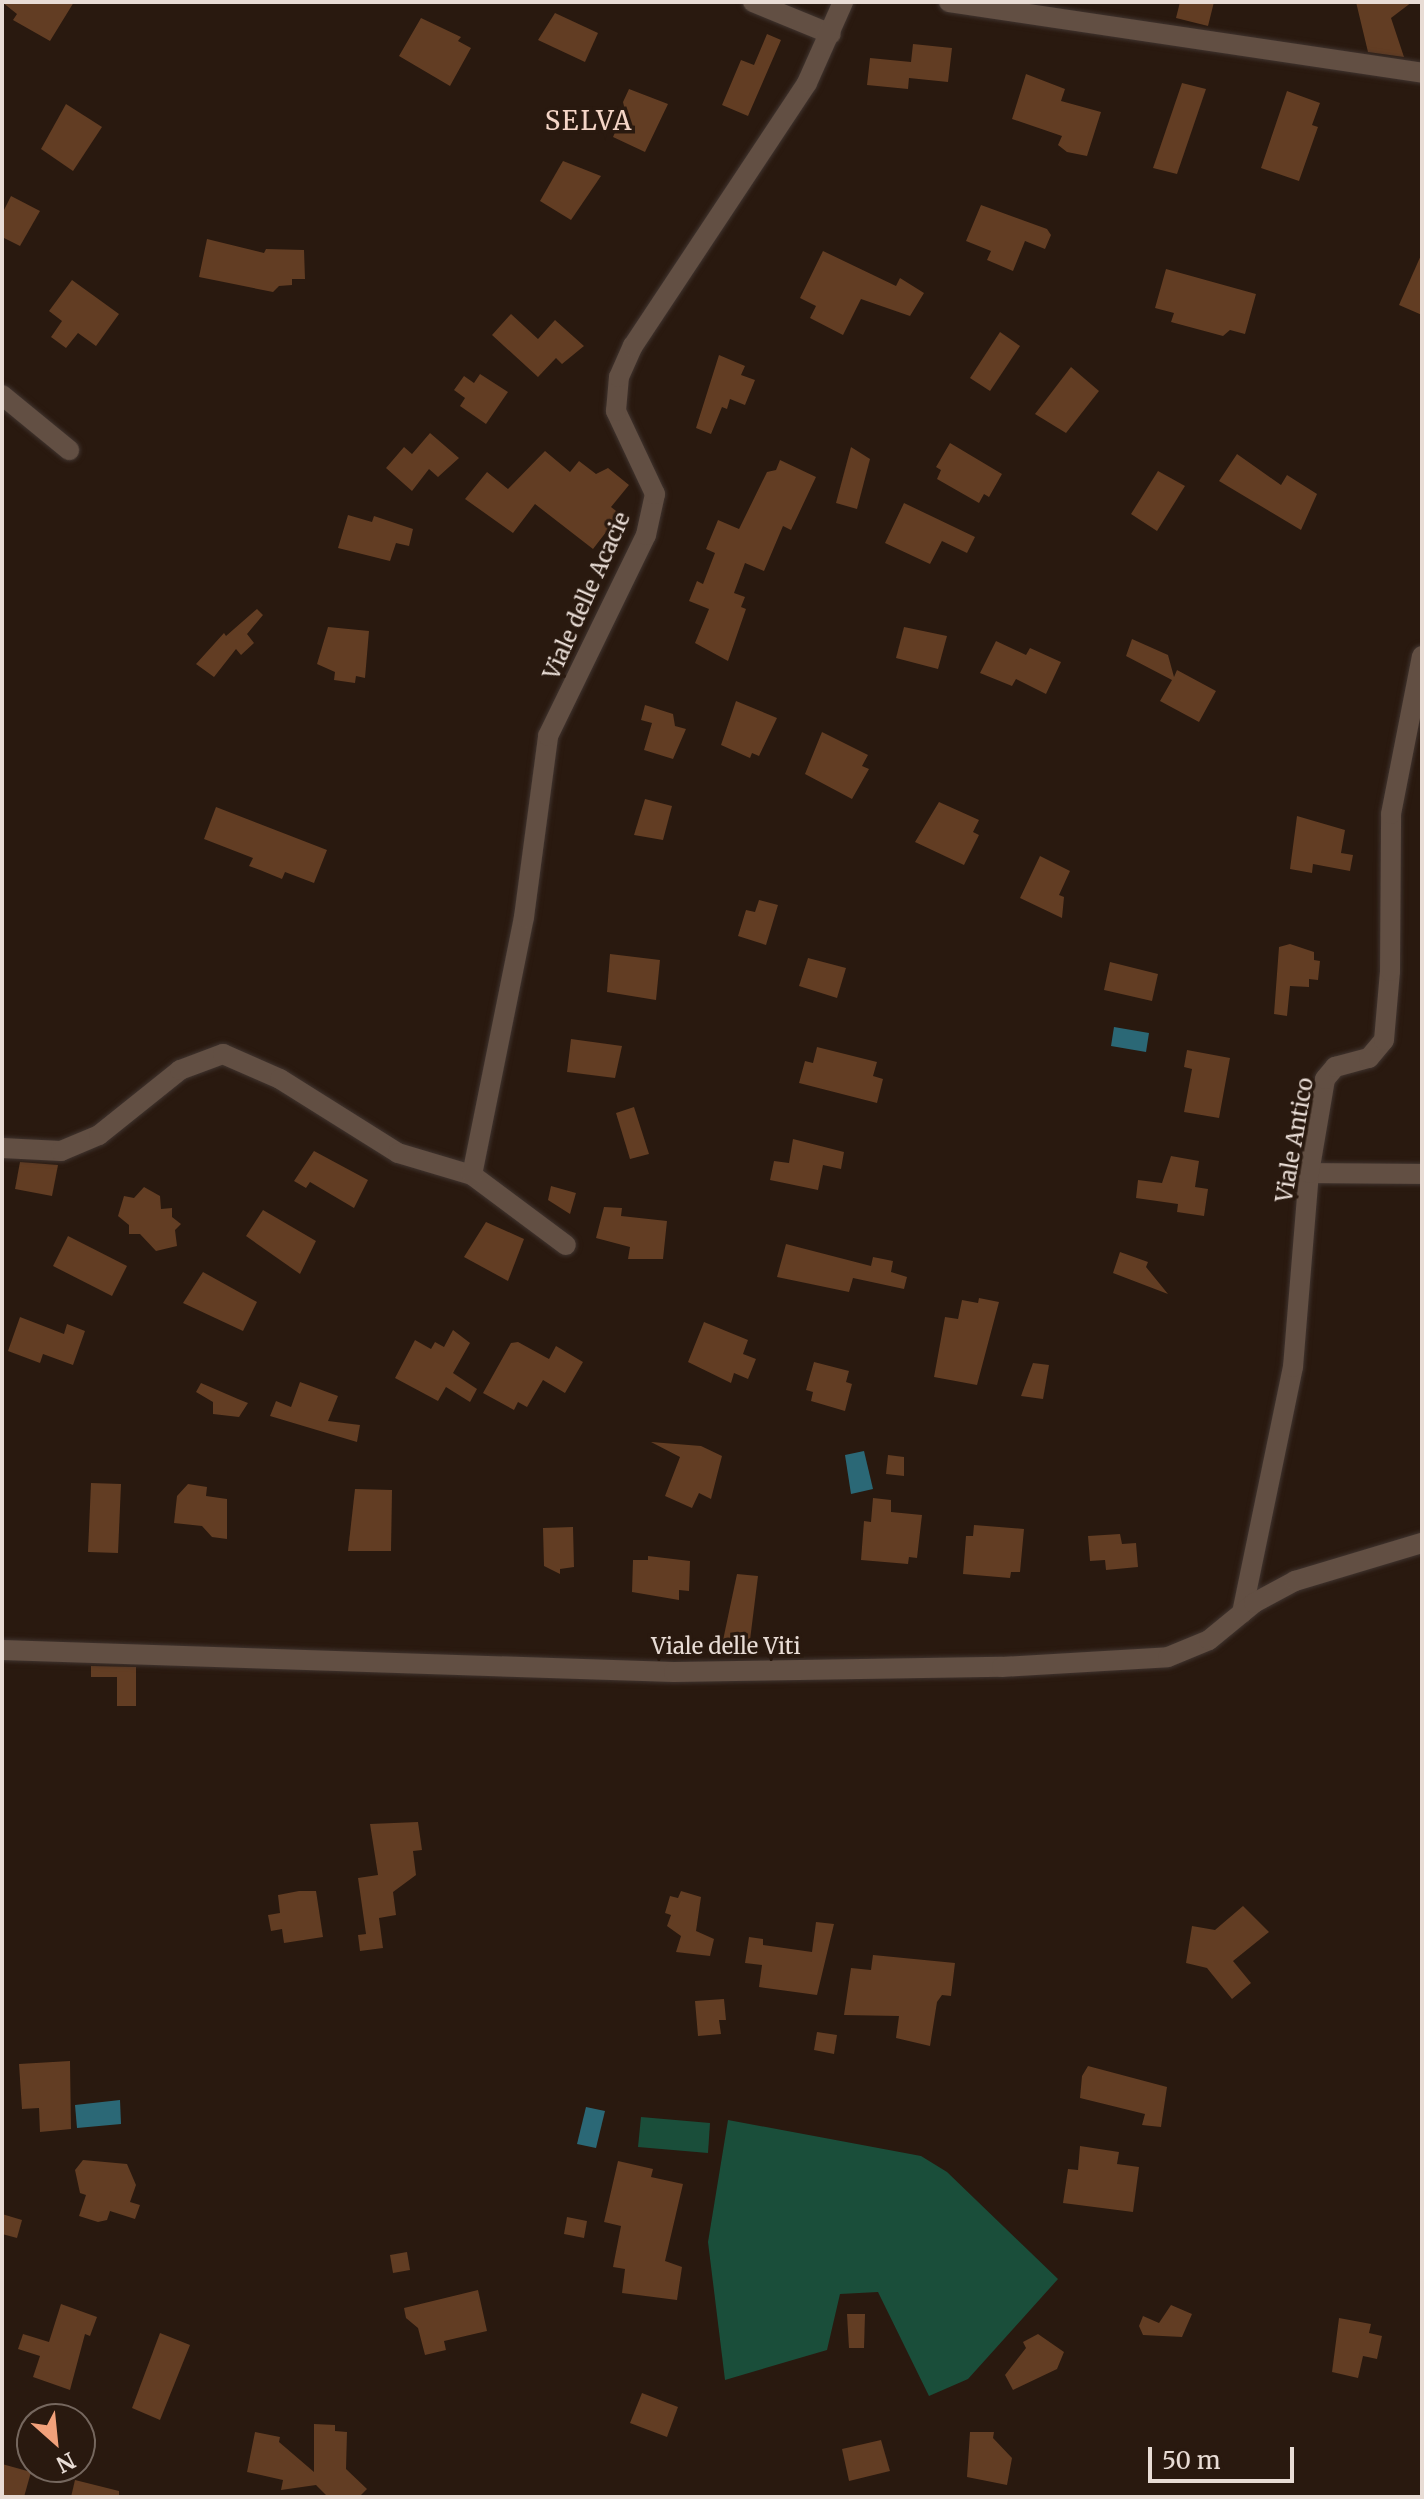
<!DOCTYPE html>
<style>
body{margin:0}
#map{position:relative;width:1424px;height:2499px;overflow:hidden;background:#29190f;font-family:Merriweather,serif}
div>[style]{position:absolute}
.green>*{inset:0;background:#1a4e3a}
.water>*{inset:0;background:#2b6876}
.building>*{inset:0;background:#623d23}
.roads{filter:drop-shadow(0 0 2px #40342f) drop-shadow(0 0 2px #40342f)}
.minor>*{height:20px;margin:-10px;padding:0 10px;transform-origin:10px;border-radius:10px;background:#624f43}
span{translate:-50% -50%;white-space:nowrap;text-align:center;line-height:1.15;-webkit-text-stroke:7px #29190f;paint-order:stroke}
.street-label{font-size:22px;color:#e8dcd5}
.quarter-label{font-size:26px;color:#f4d5c6;letter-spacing:2px}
.frame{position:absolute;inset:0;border:4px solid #e8dcd5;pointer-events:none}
.north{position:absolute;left:16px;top:2403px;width:80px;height:80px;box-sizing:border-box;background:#29190f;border:2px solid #75675e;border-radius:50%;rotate:153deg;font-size:22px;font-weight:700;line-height:32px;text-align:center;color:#e8dcd5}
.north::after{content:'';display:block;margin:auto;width:28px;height:36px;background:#f1a17b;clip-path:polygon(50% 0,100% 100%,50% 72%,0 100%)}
.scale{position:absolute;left:1148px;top:2447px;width:146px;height:36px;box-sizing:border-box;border:4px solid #e8dcd5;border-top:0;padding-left:10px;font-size:24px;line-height:28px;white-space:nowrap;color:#e8dcd5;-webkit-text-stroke:6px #29190f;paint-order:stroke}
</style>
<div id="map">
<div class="green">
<div style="clip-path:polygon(641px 2117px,710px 2123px,708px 2153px,638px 2147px)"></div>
<div style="clip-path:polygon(728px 2120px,921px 2156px,947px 2172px,1058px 2279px,968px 2379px,929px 2396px,878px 2292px,840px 2294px,827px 2350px,725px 2380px,708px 2242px)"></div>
</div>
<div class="water">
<div style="clip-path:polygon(1114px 1027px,1149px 1033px,1146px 1052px,1111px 1046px)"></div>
<div style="clip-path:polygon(864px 1451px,873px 1489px,851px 1494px,845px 1455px)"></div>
<div style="clip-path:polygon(120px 2100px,121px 2124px,77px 2128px,75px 2105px)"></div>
<div style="clip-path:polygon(586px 2107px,605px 2111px,596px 2148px,577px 2144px)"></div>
</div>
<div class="building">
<div style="clip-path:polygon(2px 2px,74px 2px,50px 41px,13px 20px,17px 14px)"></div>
<div style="clip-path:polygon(1180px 2px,1214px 2px,1208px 26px,1176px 18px)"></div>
<div style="clip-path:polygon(1356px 2px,1412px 2px,1391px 18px,1404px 57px,1368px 52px)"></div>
<div style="clip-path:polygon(555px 13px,598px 33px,585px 62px,538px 40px)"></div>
<div style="clip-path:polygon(421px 18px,461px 37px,458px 41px,471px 48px,450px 86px,399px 56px)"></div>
<div style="clip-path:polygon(767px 34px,781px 40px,748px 116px,722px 105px,741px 60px,754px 65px)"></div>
<div style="clip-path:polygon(913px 44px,952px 48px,948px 82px,909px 78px,908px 89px,867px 85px,870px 58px,911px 62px)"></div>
<div style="clip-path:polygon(1026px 74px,1065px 89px,1061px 101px,1101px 112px,1087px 156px,1067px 152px,1058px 145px,1062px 136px,1012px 119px)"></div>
<div style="clip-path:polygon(1182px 83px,1206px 89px,1177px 174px,1153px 168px)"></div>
<div style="clip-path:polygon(629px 89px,668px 104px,645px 152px,613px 137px,617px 128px,612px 126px)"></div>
<div style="clip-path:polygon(1287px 91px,1320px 103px,1312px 125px,1318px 127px,1299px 181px,1261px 168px)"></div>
<div style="clip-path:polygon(66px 104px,102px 127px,73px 171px,41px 149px)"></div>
<div style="clip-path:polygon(563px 161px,601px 176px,571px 220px,540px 201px)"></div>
<div style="clip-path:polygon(11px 196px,40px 211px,20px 246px,2px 237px,2px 214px)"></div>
<div style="clip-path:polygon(981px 205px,1047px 229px,1051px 235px,1045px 249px,1025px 241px,1013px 271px,987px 260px,991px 251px,966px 241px)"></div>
<div style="clip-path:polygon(207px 239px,264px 253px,266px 249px,304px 250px,305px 279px,292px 279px,292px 285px,279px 286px,273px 292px,199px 277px)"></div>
<div style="clip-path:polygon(823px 251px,896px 286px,900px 278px,924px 293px,910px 316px,861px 299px,843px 335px,810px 318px,816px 306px,800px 298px)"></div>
<div style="clip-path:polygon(1422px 253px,1422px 315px,1399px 305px)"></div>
<div style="clip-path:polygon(1166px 269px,1256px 294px,1245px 334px,1230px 330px,1223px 336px,1171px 322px,1174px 313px,1155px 308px)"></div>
<div style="clip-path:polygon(72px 280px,119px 314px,96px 346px,78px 333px,66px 348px,51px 337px,62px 321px,49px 311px)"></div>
<div style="clip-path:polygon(511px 314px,538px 339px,555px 320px,584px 346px,562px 364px,556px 358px,538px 377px,492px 335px)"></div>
<div style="clip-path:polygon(1000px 332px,1020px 346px,990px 391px,970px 378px)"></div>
<div style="clip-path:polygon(719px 355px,745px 366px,741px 375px,755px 380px,745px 405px,730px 399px,727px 409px,722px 407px,711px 434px,696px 428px)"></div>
<div style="clip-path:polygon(1071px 367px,1099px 391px,1066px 433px,1035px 414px)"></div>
<div style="clip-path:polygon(480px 374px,508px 392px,486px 424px,460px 406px,465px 398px,454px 390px,464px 376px,474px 383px)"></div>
<div style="clip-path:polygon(430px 433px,459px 458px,438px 477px,429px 469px,412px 491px,386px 468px,404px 447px,412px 454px)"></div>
<div style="clip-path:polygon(950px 443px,1002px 474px,989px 497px,984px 494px,979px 503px,937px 479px,941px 470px,936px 467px)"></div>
<div style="clip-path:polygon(851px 447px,870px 459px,857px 509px,836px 503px)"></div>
<div style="clip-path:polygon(545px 451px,570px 472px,579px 461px,596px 474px,608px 468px,629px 485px,611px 507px,620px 514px,593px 549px,535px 504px,513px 533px,465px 499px,487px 472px,508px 489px)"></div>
<div style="clip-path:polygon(1237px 454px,1281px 485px,1287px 475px,1317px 494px,1301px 530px,1219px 481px)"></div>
<div style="clip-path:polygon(780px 460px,816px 477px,791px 530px,783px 526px,764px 571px,745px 563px,734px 593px,745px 597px,741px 607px,746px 609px,728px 661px,695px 643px,709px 609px,689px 601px,697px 581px,703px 584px,715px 553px,706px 549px,718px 520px,739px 529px,767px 472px,776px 470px)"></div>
<div style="clip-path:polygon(1158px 471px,1185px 486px,1157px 531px,1131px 514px)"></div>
<div style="clip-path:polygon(904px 503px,975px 537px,967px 553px,942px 541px,930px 564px,885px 543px)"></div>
<div style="clip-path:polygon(348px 515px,372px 522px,374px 516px,413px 529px,409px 546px,396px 543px,390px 561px,338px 548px)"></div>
<div style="clip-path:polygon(257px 609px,263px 615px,247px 634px,254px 643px,241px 655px,236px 649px,214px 677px,196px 664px,224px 633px,226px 636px)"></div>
<div style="clip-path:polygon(328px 627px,369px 631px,365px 678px,356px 676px,355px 683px,334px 680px,335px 672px,317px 664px)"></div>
<div style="clip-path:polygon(904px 627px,947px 636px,938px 669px,896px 658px)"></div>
<div style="clip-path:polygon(1132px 639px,1168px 655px,1174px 677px,1177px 670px,1216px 691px,1199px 722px,1160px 701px,1172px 680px,1126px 656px)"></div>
<div style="clip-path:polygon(996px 641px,1026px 655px,1030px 648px,1061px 662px,1046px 694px,1016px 679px,1012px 686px,980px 673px)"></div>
<div style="clip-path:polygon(736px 701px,777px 718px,759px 756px,752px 753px,750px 758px,721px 745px)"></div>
<div style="clip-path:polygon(645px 705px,673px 714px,675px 726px,686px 729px,673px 759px,644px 750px,652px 723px,641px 720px)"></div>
<div style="clip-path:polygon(822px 732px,868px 755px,862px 766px,869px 769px,852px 799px,805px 774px)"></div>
<div style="clip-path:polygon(645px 799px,672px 806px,663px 840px,634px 835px)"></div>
<div style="clip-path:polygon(939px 802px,979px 820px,973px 832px,979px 835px,964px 865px,915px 842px)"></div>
<div style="clip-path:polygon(216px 807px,327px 850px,314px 883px,285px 872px,282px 879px,260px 870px,249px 866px,253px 858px,204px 839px)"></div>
<div style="clip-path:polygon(1297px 816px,1345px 830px,1341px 853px,1353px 855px,1350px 871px,1313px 864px,1312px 873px,1290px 869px)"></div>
<div style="clip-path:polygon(1040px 856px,1070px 871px,1059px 895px,1064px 897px,1062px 918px,1020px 898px)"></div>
<div style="clip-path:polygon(759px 900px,778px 905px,766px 945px,738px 936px,746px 910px,755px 912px)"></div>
<div style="clip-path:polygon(1290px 944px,1314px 952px,1314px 960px,1320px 961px,1318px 980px,1309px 979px,1309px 987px,1290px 986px,1287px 1016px,1274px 1014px,1279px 947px)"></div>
<div style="clip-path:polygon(610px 954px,660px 960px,656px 1000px,607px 992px)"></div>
<div style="clip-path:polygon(808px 958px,846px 968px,837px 998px,799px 986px)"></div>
<div style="clip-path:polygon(1110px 962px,1158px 974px,1152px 1001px,1104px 990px)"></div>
<div style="clip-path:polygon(571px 1039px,622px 1046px,615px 1078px,567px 1072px)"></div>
<div style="clip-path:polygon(817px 1047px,877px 1062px,873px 1076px,883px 1079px,877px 1103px,799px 1083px,805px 1061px,813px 1063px)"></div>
<div style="clip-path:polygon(1187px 1050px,1230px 1058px,1219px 1118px,1184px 1112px,1192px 1069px,1184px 1067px)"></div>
<div style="clip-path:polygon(634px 1107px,649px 1154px,630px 1159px,616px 1113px)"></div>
<div style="clip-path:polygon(793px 1139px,844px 1152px,841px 1169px,823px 1165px,818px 1190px,770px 1180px,774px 1161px,789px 1163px)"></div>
<div style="clip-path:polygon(314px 1151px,368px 1180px,354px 1208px,310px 1182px,306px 1188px,294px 1181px)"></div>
<div style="clip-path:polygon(1171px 1156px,1199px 1161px,1195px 1187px,1208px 1189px,1204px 1216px,1177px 1212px,1178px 1204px,1136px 1198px,1138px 1180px,1162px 1183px)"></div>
<div style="clip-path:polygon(20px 1162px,58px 1165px,52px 1196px,15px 1189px)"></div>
<div style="clip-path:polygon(551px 1186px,576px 1193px,570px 1214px,548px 1200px)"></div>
<div style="clip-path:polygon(144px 1187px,160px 1196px,161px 1209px,172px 1208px,172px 1217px,181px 1224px,175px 1230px,177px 1246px,156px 1251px,140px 1234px,129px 1234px,129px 1225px,118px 1216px,124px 1196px,134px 1198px)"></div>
<div style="clip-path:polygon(604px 1207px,622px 1208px,621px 1216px,667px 1221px,663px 1259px,628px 1259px,630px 1247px,596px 1238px)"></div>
<div style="clip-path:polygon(263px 1210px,316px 1241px,300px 1274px,246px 1236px)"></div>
<div style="clip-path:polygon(486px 1222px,524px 1239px,508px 1281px,464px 1257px)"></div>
<div style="clip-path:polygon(68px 1236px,127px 1266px,112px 1296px,53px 1266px)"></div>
<div style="clip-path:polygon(786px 1244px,871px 1266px,873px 1257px,893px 1261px,891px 1272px,907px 1277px,904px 1289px,853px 1278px,849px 1292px,777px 1277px)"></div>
<div style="clip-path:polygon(1120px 1252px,1148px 1262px,1146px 1267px,1168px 1294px,1113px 1273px)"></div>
<div style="clip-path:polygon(203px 1272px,257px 1302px,243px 1331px,183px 1303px)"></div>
<div style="clip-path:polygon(979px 1298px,999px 1302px,977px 1385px,934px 1377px,945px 1317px,958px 1319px,962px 1300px,978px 1303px)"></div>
<div style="clip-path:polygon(20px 1317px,64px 1334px,67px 1324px,85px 1331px,73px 1365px,43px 1354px,40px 1363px,8px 1351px)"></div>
<div style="clip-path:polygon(704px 1322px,748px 1340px,743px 1354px,756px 1359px,748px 1379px,734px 1373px,731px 1383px,688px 1362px)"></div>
<div style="clip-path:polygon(453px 1330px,470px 1343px,453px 1373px,477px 1389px,470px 1402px,446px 1387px,438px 1401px,395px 1378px,415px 1340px,431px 1349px,435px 1342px,444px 1347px)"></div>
<div style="clip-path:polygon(518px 1342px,549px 1359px,556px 1346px,583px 1362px,565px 1393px,543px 1380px,527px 1407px,518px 1402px,514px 1410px,483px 1393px,511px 1343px)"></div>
<div style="clip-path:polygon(814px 1362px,849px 1371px,846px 1382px,852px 1384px,845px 1411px,811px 1401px,813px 1392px,806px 1390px)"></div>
<div style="clip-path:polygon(1033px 1363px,1049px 1365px,1043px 1399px,1021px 1396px)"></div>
<div style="clip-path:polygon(300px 1382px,338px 1396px,328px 1421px,360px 1425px,357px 1442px,270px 1416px,276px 1401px,291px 1407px)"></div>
<div style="clip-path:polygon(201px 1383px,238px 1399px,248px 1403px,239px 1417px,213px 1414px,213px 1402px,196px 1392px)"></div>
<div style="clip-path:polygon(651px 1442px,701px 1446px,722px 1456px,711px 1499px,699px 1493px,692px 1508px,665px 1496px,680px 1457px)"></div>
<div style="clip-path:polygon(888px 1455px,904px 1457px,904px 1476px,886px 1474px)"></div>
<div style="clip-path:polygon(91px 1483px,121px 1484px,118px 1553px,88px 1552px)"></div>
<div style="clip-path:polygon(188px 1484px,207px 1487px,206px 1496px,227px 1499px,227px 1539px,212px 1537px,202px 1526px,174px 1523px,177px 1496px)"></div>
<div style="clip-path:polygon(355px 1489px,392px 1490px,391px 1551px,348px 1551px)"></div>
<div style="clip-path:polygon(873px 1498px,891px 1500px,891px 1512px,922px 1515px,917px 1558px,909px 1557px,908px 1564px,861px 1560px,864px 1521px,871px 1522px)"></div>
<div style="clip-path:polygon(974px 1525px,1024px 1529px,1020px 1572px,1011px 1572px,1010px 1578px,963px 1574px,966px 1536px,973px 1536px)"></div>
<div style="clip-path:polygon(573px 1527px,574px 1567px,560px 1569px,560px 1574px,544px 1566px,543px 1528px)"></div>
<div style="clip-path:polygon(1120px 1534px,1122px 1544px,1136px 1543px,1138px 1567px,1106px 1570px,1105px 1560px,1090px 1561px,1088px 1536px)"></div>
<div style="clip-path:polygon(648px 1556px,690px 1561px,689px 1591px,679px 1590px,679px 1600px,632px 1592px,633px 1560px,648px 1560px)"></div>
<div style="clip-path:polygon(737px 1574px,758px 1576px,749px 1648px,722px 1645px)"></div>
<div style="clip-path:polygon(91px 1666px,136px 1667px,136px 1706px,117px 1706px,117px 1677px,91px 1677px)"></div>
<div style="clip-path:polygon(418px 1822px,422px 1850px,413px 1851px,416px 1875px,393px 1892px,396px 1915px,379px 1918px,383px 1948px,360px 1951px,358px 1935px,366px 1934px,358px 1878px,378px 1875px,370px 1824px)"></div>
<div style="clip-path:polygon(299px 1891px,316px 1891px,323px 1937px,284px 1943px,282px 1929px,271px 1931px,268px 1915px,280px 1913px,278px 1895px)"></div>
<div style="clip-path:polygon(681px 1891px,701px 1897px,696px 1931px,714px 1939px,710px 1956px,676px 1952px,681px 1936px,667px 1926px,671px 1915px,665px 1913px,670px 1896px,678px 1898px)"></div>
<div style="clip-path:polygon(1243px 1906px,1269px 1932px,1233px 1961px,1251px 1983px,1232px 1999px,1207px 1968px,1186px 1963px,1192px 1926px,1215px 1930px)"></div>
<div style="clip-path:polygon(816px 1922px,834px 1924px,817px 1995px,759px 1987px,762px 1965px,745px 1963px,749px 1937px,763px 1939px,763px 1945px,812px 1952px)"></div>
<div style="clip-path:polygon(873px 1955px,955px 1963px,951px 1996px,942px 1995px,937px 2002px,930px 2046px,896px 2038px,899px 2016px,844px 2015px,851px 1968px,871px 1970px)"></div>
<div style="clip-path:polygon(724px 1999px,726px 2020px,719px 2020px,721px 2034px,698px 2036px,695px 2001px)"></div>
<div style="clip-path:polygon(817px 2032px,837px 2035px,834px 2054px,814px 2050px)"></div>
<div style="clip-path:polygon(70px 2061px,71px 2129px,40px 2132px,39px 2108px,22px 2109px,19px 2064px)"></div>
<div style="clip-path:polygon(1088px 2066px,1167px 2087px,1161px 2127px,1142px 2125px,1145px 2114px,1080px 2098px,1082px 2076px)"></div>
<div style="clip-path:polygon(1080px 2146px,1119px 2152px,1117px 2164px,1139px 2167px,1133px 2212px,1063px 2203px,1068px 2169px,1078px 2170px)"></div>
<div style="clip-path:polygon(83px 2160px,127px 2164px,136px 2185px,130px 2202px,140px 2205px,135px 2219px,110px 2211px,107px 2220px,98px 2222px,79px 2216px,86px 2195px,80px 2193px,75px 2170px)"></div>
<div style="clip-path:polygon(618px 2161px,653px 2169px,651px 2177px,683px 2184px,665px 2261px,682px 2267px,677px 2300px,622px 2293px,625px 2269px,613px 2267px,621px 2226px,604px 2222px)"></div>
<div style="clip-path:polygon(2px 2214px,22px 2220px,17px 2238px,2px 2234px)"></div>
<div style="clip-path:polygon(567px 2217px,587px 2221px,584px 2238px,564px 2234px)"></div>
<div style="clip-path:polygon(407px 2252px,410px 2270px,393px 2273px,390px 2255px)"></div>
<div style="clip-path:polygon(478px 2290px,487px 2331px,444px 2341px,446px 2350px,425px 2355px,418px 2328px,406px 2318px,404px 2308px)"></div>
<div style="clip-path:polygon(61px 2304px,97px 2317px,90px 2336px,85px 2334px,70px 2390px,33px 2377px,40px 2356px,18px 2349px,23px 2334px,49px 2342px)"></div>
<div style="clip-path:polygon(1171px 2305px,1192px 2314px,1182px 2337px,1143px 2335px,1139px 2326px,1143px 2316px,1159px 2323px)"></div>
<div style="clip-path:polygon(847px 2314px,865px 2314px,864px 2348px,849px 2348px)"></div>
<div style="clip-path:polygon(1339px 2318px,1371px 2324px,1369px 2333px,1382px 2336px,1377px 2359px,1363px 2356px,1358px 2378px,1332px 2372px)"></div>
<div style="clip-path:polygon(160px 2333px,190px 2345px,160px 2420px,132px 2408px)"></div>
<div style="clip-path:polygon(1038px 2334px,1064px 2352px,1057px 2369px,1013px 2390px,1005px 2375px,1026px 2348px,1023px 2342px)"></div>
<div style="clip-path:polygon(642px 2393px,678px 2407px,667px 2437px,630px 2423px)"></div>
<div style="clip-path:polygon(314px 2424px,335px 2425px,335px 2431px,347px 2432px,346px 2469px,367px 2489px,359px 2497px,328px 2497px,316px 2485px,281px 2490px,283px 2480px,247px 2472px,255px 2432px,280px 2437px,279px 2442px,314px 2472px)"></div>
<div style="clip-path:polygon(970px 2432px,994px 2432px,993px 2438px,1012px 2458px,1007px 2485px,967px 2477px)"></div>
<div style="clip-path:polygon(881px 2440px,890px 2471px,849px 2481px,842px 2449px)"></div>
<div style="clip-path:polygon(2px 2464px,31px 2472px,24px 2497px,2px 2497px)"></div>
<div style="clip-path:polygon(75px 2480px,119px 2491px,119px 2497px,71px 2497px)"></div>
</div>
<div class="roads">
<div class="minor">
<div style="left:753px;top:2px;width:84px;rotate:22.3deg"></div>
<div style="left:949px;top:2px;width:478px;rotate:8.5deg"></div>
<div style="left:2px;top:395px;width:87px;rotate:39.4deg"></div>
<div style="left:2px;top:1148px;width:59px;rotate:2.9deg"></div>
<div style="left:61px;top:1151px;width:41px;rotate:-22.8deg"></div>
<div style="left:99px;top:1135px;width:104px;rotate:-38.7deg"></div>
<div style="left:180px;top:1070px;width:46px;rotate:-20.4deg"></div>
<div style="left:223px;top:1054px;width:62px;rotate:23.7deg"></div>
<div style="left:280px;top:1079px;width:139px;rotate:32.1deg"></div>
<div style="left:398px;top:1153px;width:77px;rotate:16.6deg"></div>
<div style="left:472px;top:1175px;width:117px;rotate:36.7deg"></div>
<div style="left:1309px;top:1173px;width:113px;rotate:0.5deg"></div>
<div style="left:472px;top:1175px;width:263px;rotate:-78.6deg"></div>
<div style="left:524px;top:917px;width:183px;rotate:-82.4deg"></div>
<div style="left:548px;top:736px;width:224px;rotate:-64deg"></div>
<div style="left:646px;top:535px;width:42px;rotate:-77.6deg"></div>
<div style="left:655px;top:494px;width:92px;rotate:-115.2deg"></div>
<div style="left:616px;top:411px;width:34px;rotate:-85deg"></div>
<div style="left:619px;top:377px;width:34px;rotate:-66deg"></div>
<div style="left:633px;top:346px;width:315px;rotate:-56.5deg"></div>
<div style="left:807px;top:83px;width:89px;rotate:-66deg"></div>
<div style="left:1242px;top:1613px;width:251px;rotate:-78.3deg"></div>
<div style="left:1293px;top:1367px;width:195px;rotate:-85.3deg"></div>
<div style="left:1309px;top:1173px;width:95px;rotate:-80.3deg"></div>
<div style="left:1325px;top:1079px;width:16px;rotate:-50deg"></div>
<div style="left:1335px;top:1067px;width:35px;rotate:-15deg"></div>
<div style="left:1369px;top:1058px;width:23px;rotate:-50deg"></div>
<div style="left:1384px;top:1040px;width:69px;rotate:-85deg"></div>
<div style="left:1390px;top:971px;width:157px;rotate:-89.6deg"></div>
<div style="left:1391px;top:814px;width:161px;rotate:-78.9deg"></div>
<div style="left:2px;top:1650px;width:672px;rotate:1.88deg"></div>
<div style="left:674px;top:1672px;width:328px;rotate:-0.9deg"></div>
<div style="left:1002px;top:1667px;width:166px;rotate:-3.4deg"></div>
<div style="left:1168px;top:1657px;width:44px;rotate:-22.5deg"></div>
<div style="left:1209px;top:1640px;width:58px;rotate:-39.4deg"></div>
<div style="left:1254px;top:1603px;width:47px;rotate:-28.2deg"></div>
<div style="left:1295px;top:1581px;width:133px;rotate:-16.7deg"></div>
</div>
</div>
<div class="street-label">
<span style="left:587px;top:596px;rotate:-66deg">Viale delle Acacie</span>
<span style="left:1295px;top:1140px;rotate:-80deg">Viale Antico</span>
<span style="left:726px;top:1647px">Viale delle Viti</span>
</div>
<div class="quarter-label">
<span style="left:589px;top:121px">SELVA</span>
</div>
<div class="frame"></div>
<div class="north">N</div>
<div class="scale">50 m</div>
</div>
